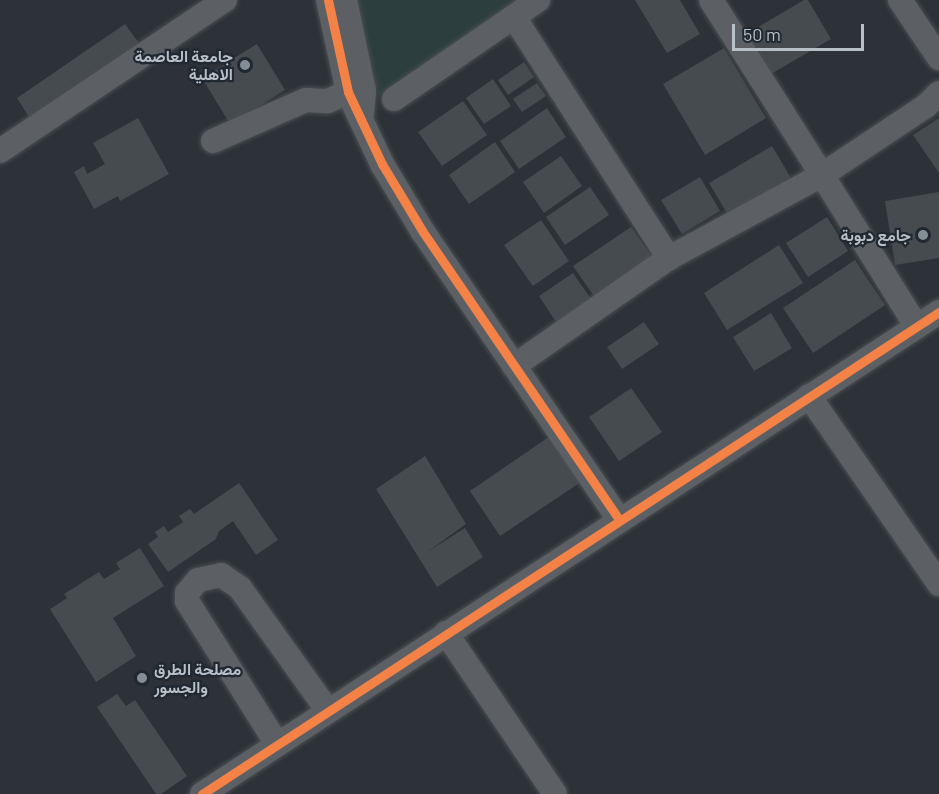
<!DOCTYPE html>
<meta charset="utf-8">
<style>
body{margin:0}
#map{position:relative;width:939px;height:794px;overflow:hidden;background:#2c3237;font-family:Barlow,Vazirmatn,sans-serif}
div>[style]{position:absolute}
.green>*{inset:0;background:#2c3f3e}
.building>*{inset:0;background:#464b50}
.roads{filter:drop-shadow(0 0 2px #4a4e52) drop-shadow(0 0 2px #4a4e52)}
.minor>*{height:24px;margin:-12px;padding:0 12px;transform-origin:12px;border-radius:12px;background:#5c6065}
.cycleway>*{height:9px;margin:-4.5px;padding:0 4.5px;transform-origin:4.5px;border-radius:4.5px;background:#f48246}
.dots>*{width:16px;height:16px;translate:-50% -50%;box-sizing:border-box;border:3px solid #202931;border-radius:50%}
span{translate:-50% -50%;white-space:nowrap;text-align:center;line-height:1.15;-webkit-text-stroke:4.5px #202931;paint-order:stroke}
.poi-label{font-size:16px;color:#b7bfc7;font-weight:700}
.right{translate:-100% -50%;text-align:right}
.left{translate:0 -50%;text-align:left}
.scale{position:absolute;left:732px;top:24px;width:132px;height:27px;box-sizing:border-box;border:3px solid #b7bfc7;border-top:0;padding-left:8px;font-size:18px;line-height:21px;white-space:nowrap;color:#b7bfc7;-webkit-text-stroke:4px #202931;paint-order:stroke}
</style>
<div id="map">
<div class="green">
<div style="clip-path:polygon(355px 0,523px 0,379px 96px)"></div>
</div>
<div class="building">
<div style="clip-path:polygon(635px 0,680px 0,700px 34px,667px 53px)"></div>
<div style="clip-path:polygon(804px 0,808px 0,831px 39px,771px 74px,748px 33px)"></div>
<div style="clip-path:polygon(125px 24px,144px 50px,34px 125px,17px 98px)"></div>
<div style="clip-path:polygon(257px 44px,285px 90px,230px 124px,202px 78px)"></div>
<div style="clip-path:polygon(724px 48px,766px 118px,705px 155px,663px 84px)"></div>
<div style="clip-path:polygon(524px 62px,534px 77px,508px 95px,498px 80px)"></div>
<div style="clip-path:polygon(493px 79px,511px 106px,484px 124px,466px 98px)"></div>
<div style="clip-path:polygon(537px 83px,546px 96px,522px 112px,513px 99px)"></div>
<div style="clip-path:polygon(463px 101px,487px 135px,442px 166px,418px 132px)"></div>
<div style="clip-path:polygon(547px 108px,566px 137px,519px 169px,500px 141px)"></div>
<div style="clip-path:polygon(138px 118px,169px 174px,120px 201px,118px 196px,94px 209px,74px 172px,84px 166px,87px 174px,105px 164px,93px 143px)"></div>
<div style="clip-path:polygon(939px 118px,939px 173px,913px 135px)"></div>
<div style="clip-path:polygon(495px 142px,515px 172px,469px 204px,449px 175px)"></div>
<div style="clip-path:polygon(772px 146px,791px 178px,728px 215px,709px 183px)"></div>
<div style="clip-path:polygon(561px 156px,582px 186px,544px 213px,523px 182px)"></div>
<div style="clip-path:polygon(700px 177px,720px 211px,682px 234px,661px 200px)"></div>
<div style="clip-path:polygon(590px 187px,609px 215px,565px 245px,546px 217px)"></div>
<div style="clip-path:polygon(939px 192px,939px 258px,895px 265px,885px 201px)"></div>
<div style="clip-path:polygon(827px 217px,848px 251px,808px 277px,786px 243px)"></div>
<div style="clip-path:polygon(541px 220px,569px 261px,533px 286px,504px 245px)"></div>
<div style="clip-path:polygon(631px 227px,654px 259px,596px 299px,573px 266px)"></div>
<div style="clip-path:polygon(779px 245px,803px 283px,727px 330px,704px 293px)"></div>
<div style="clip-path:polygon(855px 260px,885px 305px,813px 353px,783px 308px)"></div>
<div style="clip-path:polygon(573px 273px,593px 302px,558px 325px,539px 296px)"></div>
<div style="clip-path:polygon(771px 313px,792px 348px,754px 371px,733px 337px)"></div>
<div style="clip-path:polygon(644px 322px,659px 344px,622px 369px,607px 347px)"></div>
<div style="clip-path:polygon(631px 388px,662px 432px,619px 461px,589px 417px)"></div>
<div style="clip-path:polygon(553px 434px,584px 480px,500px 536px,470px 491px)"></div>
<div style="clip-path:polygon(425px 456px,466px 524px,427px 552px,465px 528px,483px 557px,437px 587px,376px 489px)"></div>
<div style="clip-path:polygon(239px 483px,278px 540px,256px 555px,233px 521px,219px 531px,216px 539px,168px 572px,148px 544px,158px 537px,155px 532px,164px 526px,168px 532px,183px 522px,179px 516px,190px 509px,194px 514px)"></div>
<div style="clip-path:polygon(140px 548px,164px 586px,113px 618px,136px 656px,96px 682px,50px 609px,67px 598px,64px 594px,99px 572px,104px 579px,120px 569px,116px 563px)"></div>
<div style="clip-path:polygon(117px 694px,126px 706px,135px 700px,187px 776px,161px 794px,156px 794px,97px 707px)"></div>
</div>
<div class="roads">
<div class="minor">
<div style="left:328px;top:0;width:94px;rotate:77.7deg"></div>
<div style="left:348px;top:92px;width:80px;rotate:64.7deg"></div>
<div style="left:382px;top:164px;width:79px;rotate:58.9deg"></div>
<div style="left:423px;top:232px;width:348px;rotate:55.7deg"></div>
<div style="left:345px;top:0;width:93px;rotate:78.2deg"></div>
<div style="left:364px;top:91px;width:23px;rotate:95deg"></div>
<div style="left:711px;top:0;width:207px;rotate:57.6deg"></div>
<div style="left:822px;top:175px;width:125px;rotate:-33.6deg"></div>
<div style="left:926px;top:106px;width:18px;rotate:-45deg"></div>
<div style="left:900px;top:0;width:70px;rotate:56.1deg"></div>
<div style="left:514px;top:17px;width:287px;rotate:57.3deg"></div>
<div style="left:394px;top:99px;width:175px;rotate:-34.5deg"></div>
<div style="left:213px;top:141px;width:102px;rotate:-23.8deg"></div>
<div style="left:306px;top:100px;width:22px;rotate:3deg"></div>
<div style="left:328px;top:101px;width:22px;rotate:-24deg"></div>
<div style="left:0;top:151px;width:271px;rotate:-33.9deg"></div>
<div style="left:514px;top:366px;width:189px;rotate:-34.9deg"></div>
<div style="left:669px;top:258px;width:174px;rotate:-28.5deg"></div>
<div style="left:822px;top:175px;width:179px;rotate:58deg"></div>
<div style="left:809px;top:396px;width:229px;rotate:55.3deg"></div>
<div style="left:446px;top:633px;width:194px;rotate:55.9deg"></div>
<div style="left:277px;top:744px;width:169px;rotate:-122.2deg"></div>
<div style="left:187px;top:601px;width:8px;rotate:-90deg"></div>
<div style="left:187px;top:593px;width:17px;rotate:-50deg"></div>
<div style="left:198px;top:580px;width:24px;rotate:-12deg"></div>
<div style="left:221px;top:575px;width:23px;rotate:34deg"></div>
<div style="left:240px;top:588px;width:151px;rotate:54.4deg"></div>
<div style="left:202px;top:794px;width:881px;rotate:-33.18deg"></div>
</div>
</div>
<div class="cycleway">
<div style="left:328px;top:0;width:94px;rotate:77.7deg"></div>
<div style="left:348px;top:92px;width:80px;rotate:64.7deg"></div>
<div style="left:382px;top:164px;width:79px;rotate:58.9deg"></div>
<div style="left:423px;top:232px;width:348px;rotate:55.7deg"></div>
<div style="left:202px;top:794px;width:881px;rotate:-33.18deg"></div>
</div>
<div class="dots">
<div style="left:245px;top:65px;background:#868e95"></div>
<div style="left:923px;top:235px;background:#868e95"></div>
<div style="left:142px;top:678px;background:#868e95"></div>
</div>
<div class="poi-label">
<span class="right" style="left:233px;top:65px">جامعة العاصمة<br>الاهلية</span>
<span class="right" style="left:911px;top:235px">جامع دبوبة</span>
<span class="left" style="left:154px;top:678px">مصلحة الطرق<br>والجسور</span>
</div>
<div class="scale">50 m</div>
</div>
